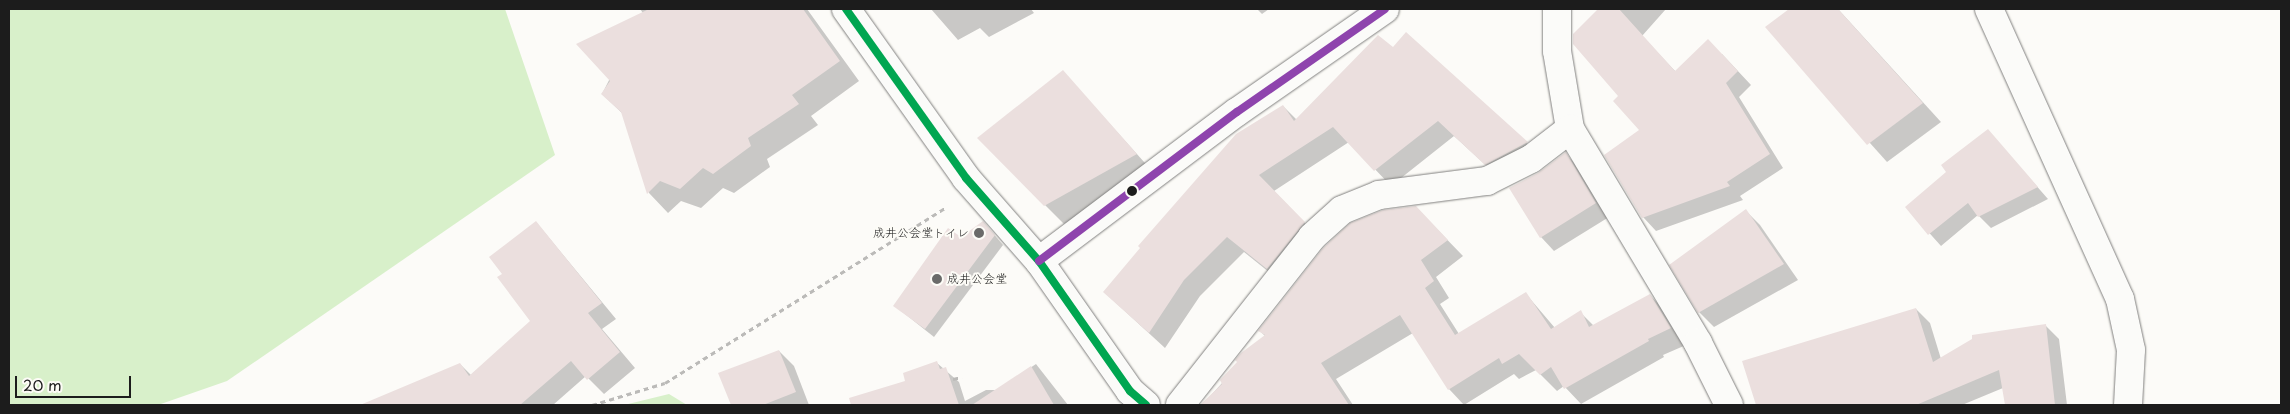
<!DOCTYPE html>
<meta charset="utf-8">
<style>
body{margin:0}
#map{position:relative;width:2290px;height:414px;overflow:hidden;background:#fcfbf8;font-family:"Playpen Sans","Klee One",sans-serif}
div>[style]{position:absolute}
.green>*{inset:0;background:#d8f0ca}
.shadow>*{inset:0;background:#0003}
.building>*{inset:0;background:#ebdfde}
.path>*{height:3px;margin-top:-1.5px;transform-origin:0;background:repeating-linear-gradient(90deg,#bbbab8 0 5px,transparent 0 9px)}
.roads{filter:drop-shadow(0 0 1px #81807f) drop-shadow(0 0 1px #81807f)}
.street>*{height:28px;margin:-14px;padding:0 14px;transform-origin:14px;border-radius:14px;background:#fbfbf9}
.secondary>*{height:28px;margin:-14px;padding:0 14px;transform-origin:14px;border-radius:14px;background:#fbfbf9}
.bus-1>*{height:8px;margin:-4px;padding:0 4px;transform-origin:4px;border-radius:4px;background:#00a651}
.bus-2>*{height:8px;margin:-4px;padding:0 4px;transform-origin:4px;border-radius:4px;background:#8e44ad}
.dots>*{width:14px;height:14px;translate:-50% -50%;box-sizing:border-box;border:2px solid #fdfcf7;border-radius:50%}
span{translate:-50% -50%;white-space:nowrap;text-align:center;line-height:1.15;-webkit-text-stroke:4px #fdfcf7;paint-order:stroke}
.poi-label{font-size:12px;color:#1c1c1c}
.right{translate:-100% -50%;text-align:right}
.left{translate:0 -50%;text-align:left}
.frame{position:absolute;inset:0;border:10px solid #1c1c1c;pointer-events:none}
.scale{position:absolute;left:15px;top:376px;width:116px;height:22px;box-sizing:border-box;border:2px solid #1c1c1c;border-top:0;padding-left:6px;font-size:15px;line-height:18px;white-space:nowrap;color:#1c1c1c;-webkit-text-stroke:4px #fdfcf7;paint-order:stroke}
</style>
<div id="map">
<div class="green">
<div style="clip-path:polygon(9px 9px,505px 9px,555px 155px,227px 381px,158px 405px,9px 405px)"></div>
<div style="clip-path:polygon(669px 394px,687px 405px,624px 405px)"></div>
</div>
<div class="shadow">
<div style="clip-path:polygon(640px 9px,807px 9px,859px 81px,811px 116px,818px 125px,767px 159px,770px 167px,734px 193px,723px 188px,701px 208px,681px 201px,668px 213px,649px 193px,624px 115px,602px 94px,643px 13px)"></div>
<div style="clip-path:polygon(931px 9px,1031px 9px,1034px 13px,989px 37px,980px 28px,958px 40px)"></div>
<div style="clip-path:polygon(1257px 9px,1269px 9px,1262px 14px)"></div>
<div style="clip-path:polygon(1597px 9px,1666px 9px,1642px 36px,1676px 72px,1722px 54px,1751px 85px,1739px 97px,1783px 168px,1740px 196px,1743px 200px,1656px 231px,1643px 217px,1641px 130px,1620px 96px)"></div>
<div style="clip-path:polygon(1791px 9px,1838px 9px,1941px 122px,1887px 162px,1766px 27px)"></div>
<div style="clip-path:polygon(1407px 34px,1543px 158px,1502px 180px,1454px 136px,1391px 186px,1349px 142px,1274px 191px,1320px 239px,1284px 284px,1244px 252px,1200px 296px,1165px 348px,1104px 292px,1283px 106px,1297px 120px,1393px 48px)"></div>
<div style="clip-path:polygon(1063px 72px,1154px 173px,1064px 224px,979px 139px)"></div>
<div style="clip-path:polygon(1988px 131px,2048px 199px,1991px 228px,1978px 215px,1941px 246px,1906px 207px,1948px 173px)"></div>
<div style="clip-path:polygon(1566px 154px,1579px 168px,1609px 217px,1554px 251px,1541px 237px,1539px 174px)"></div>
<div style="clip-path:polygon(1745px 210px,1760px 225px,1798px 280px,1714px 327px,1699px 312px)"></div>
<div style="clip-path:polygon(536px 222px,616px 319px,602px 329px,635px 368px,604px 394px,586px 376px,553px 405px,398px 405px,393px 393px,460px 364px,471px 375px,532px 321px,504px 274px)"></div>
<div style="clip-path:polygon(1432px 224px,1463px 256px,1436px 277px,1449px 298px,1440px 304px,1459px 334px,1526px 294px,1555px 328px,1580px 312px,1594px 326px,1650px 295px,1666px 312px,1686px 345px,1663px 355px,1664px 357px,1581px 404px,1564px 386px,1557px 391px,1536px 370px,1519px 379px,1514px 374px,1464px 405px,1449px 389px,1413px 333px,1336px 379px,1353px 405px,1202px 405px,1265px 336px,1260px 331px)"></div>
<div style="clip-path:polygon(991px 231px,1003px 245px,934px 337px,895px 306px,961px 239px)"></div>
<div style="clip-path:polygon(1916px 309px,1930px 323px,1941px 359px,2045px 325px,2059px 339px,2067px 405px,2006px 405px,2003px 388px,1962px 405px,1757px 405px,1743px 362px)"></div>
<div style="clip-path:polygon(779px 351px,794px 366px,809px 405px,732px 405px,720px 374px)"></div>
<div style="clip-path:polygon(937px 363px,959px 382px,965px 401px,986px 390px,997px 390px,1036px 364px,1068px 405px,910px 405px,903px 383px)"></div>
</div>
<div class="building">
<div style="clip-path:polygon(649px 9px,803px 9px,840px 61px,792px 95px,799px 104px,748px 138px,751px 146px,713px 174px,703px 168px,680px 189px,660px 181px,647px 194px,621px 112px,601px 94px,610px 81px,576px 44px)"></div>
<div style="clip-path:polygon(1598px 9px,1619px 9px,1675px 71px,1708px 39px,1738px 71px,1726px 83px,1770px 154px,1727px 182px,1730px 186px,1642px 218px,1604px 155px,1639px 130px,1613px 101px,1618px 96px,1573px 44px,1573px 34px)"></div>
<div style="clip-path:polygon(1789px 9px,1838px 9px,1923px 103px,1867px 145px,1765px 27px)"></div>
<div style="clip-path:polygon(1406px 32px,1528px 142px,1485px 165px,1438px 121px,1374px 171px,1333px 127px,1259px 175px,1305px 222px,1267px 269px,1227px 237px,1184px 280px,1149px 333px,1103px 292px,1140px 248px,1138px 246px,1236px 134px,1283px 105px,1294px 121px,1378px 35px,1393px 47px)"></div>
<div style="clip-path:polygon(1063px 70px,1137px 154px,1044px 206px,977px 138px)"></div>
<div style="clip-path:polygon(1988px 129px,2038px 187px,1978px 217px,1968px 203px,1928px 235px,1905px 207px,1946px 172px,1941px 165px)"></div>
<div style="clip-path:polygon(1566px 152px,1596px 203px,1540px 238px,1509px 188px,1538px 173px)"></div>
<div style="clip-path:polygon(1416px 206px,1448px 240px,1421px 260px,1434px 281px,1425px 288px,1455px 335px,1526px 292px,1551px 329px,1581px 310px,1589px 327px,1650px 294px,1671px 328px,1648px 339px,1649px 341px,1564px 389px,1551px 367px,1540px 375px,1519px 354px,1502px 364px,1499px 358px,1448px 390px,1400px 315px,1321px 363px,1349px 405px,1200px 405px,1222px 384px,1220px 380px,1237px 362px,1235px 360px,1241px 353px,1265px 335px,1258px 331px,1323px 248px,1350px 223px,1383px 210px)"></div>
<div style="clip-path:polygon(1746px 209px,1784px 264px,1698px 313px,1669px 265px)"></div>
<div style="clip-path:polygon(536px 221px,602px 303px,588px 313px,620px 352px,587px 380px,571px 361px,520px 405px,360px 405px,460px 363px,469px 376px,530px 321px,497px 277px,502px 274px,489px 257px)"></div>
<div style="clip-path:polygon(983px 221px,995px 235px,925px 329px,893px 306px,948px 228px,961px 237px)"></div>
<div style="clip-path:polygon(1916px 308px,1933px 362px,1972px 339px,1972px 335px,2046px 324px,2055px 405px,2005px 405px,1999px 370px,1916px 405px,1756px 405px,1742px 361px)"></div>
<div style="clip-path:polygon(779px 350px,796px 392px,763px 405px,731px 405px,718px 373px)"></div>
<div style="clip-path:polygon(937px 361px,940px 369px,946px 367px,959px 405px,851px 405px,849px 398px,905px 381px,903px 373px)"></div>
<div style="clip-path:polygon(1031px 366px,1054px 405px,972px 405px)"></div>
</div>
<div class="path">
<div style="left:953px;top:379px;width:9px;rotate:-13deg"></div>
<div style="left:592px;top:405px;width:76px;rotate:-16.8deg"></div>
<div style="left:665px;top:383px;width:332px;rotate:-32deg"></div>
</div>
<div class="roads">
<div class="street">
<div style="left:1557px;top:9px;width:42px;rotate:90deg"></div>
<div style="left:1557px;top:51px;width:79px;rotate:80.5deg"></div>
<div style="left:1570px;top:129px;width:249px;rotate:59.1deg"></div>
<div style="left:1698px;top:343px;width:69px;rotate:63.4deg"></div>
<div style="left:1989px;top:9px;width:318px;rotate:65.7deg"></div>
<div style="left:2120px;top:299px;width:52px;rotate:77.8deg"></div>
<div style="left:2131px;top:350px;width:55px;rotate:93.1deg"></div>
<div style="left:1180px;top:405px;width:214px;rotate:-51.8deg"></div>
<div style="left:1312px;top:237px;width:40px;rotate:-42deg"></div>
<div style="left:1342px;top:210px;width:40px;rotate:-22deg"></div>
<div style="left:1379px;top:195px;width:109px;rotate:-7.4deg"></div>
<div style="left:1487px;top:181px;width:49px;rotate:-26.6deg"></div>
<div style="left:1531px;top:159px;width:49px;rotate:-37.6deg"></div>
</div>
<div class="secondary">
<div style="left:846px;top:9px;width:207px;rotate:54.6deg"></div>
<div style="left:966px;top:178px;width:111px;rotate:48.7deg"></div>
<div style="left:1039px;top:261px;width:159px;rotate:55deg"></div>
<div style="left:1130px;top:391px;width:21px;rotate:41deg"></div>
<div style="left:1039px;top:261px;width:248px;rotate:-37deg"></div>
<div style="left:1237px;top:112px;width:180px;rotate:-34.8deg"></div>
</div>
</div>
<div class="bus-1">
<div style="left:846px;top:9px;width:207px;rotate:54.6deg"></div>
<div style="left:966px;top:178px;width:111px;rotate:48.7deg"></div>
<div style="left:1039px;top:261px;width:159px;rotate:55deg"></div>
<div style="left:1130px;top:391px;width:21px;rotate:41deg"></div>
</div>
<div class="bus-2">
<div style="left:1039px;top:261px;width:248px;rotate:-37deg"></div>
<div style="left:1237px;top:112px;width:180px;rotate:-34.8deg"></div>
</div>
<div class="dots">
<div style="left:1132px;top:191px;background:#1c1c1c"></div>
<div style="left:979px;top:233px;background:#6a6a69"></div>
<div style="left:937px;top:279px;background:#6a6a69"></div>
</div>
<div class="poi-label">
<span class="right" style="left:969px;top:233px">成井公会堂トイレ</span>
<span class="left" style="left:947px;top:279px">成井公会堂</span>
</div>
<div class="frame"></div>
<div class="scale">20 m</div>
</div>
